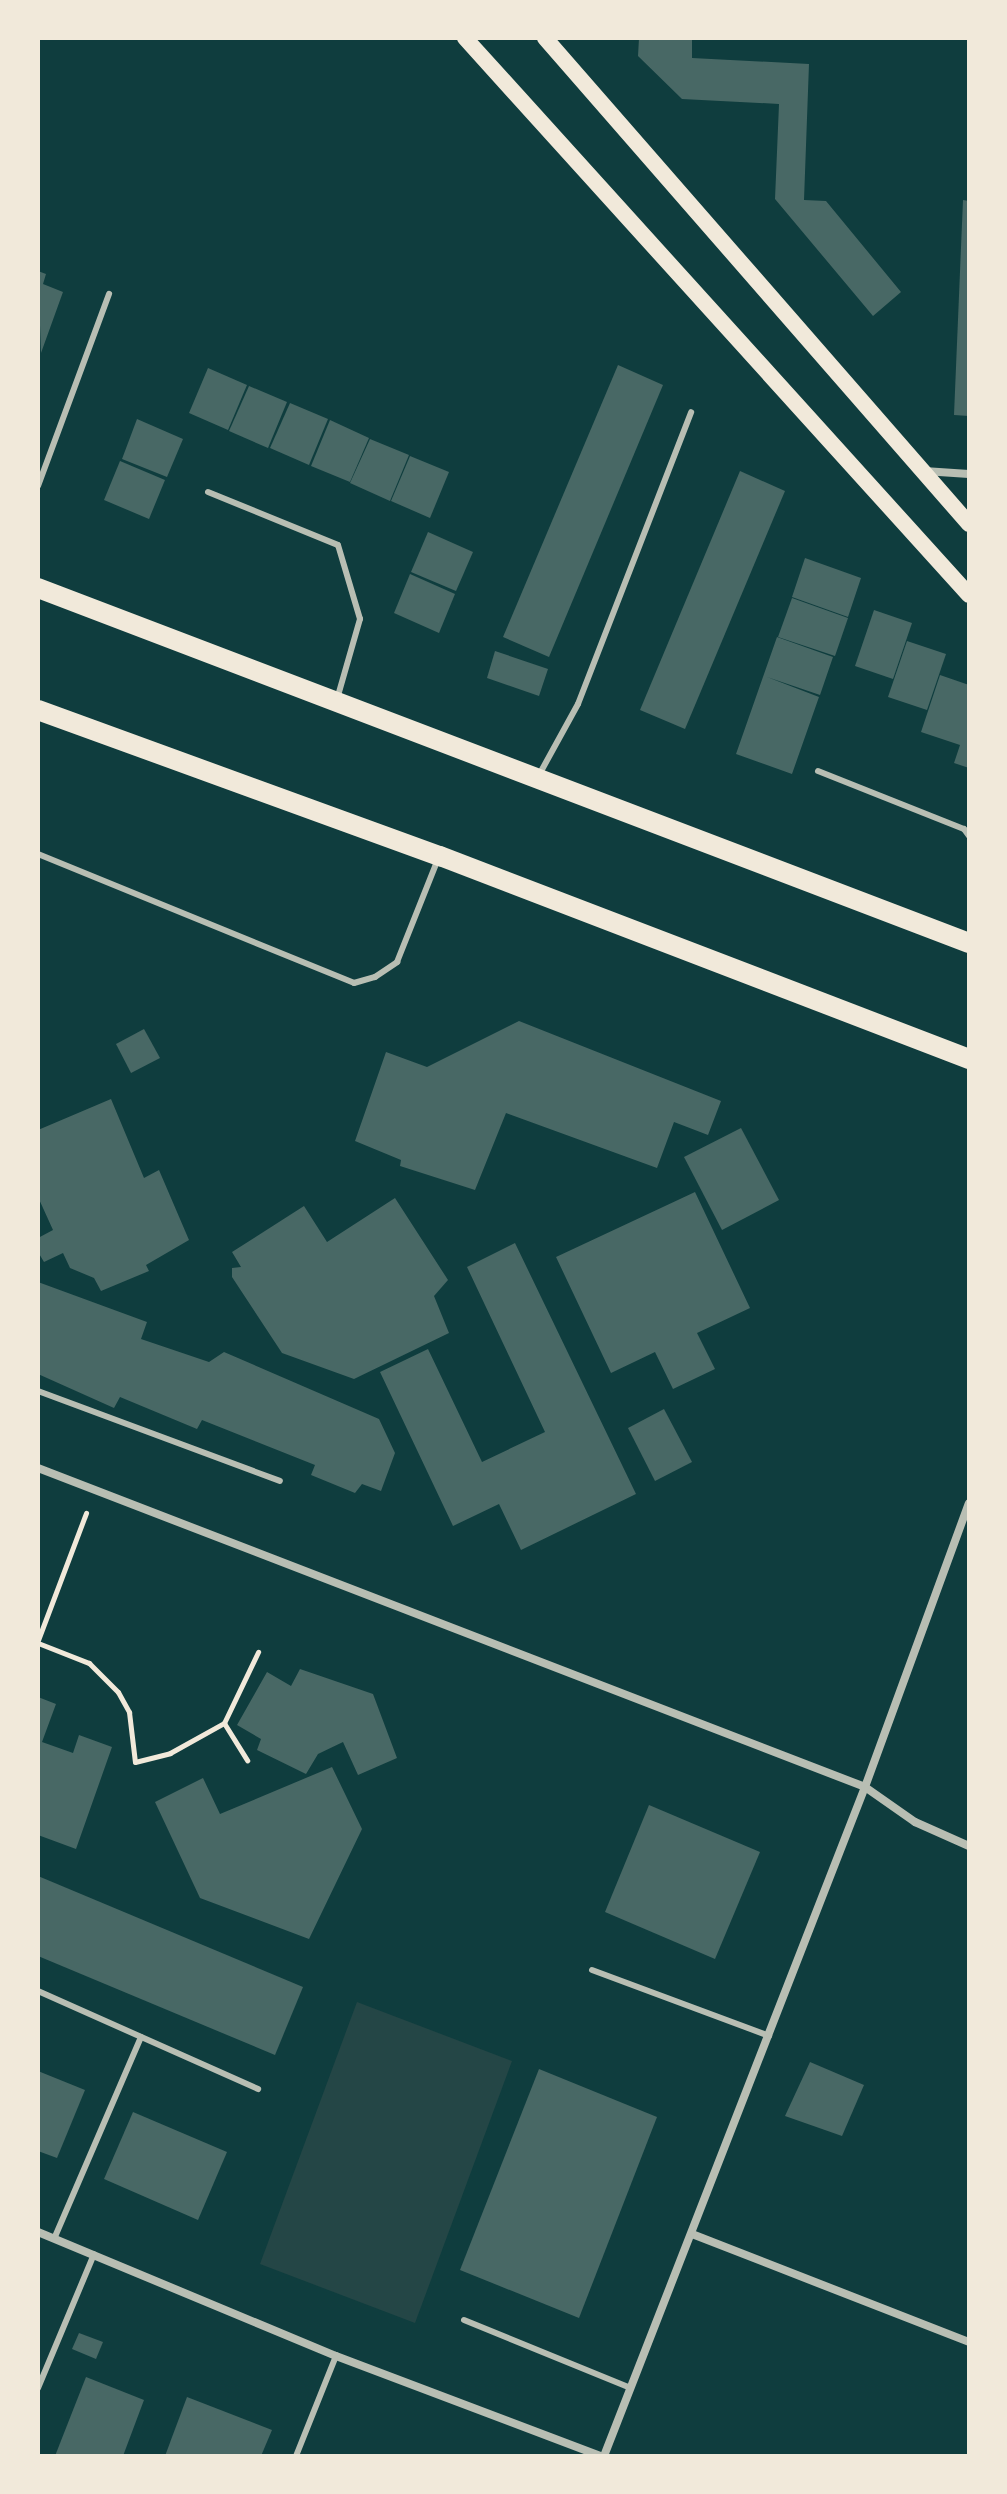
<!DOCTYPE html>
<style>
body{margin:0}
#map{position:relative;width:1007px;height:2494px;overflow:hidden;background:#0f3d3e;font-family:Bitter,serif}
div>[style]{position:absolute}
.green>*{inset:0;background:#244646}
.building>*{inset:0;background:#486865}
.path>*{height:5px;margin:-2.5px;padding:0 2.5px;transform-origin:2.5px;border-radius:2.5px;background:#f1e9da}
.service>*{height:6px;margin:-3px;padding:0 3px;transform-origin:3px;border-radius:3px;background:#b8beb3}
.minor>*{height:8px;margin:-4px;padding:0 4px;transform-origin:4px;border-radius:4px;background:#b8beb3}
.secondary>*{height:16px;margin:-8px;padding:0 8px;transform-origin:8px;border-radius:8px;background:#f1e9da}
.primary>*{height:20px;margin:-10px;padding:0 10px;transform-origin:10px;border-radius:10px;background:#f1e9da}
span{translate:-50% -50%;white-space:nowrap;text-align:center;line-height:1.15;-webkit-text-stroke:8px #f1e9da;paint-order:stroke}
.frame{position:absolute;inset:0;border:40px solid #f1e9da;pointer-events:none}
</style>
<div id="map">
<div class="green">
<div style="clip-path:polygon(357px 2002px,512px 2061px,415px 2323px,260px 2264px)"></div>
</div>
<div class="building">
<div style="clip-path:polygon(639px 38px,692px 38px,692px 58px,809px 64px,804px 200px,826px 201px,901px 292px,873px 316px,775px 199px,779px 104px,682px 99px,638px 56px)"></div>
<div style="clip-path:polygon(963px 200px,969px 201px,969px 416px,954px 415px)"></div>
<div style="clip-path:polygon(38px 271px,46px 274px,43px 284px,63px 292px,41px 353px)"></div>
<div style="clip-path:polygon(618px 365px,663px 385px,549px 657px,503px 637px)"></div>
<div style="clip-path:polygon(208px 368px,247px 385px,228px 430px,189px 413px)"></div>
<div style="clip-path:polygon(249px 386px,287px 402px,268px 448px,229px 431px)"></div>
<div style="clip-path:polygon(290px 403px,328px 419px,309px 465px,270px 448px)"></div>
<div style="clip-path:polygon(137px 419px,183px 439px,167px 477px,122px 459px)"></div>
<div style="clip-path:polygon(330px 420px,369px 438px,350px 482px,311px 466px)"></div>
<div style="clip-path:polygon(370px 439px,409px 455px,390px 501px,350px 483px)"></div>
<div style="clip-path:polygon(410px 456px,449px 472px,430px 518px,391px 501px)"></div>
<div style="clip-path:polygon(120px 461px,165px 480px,149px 519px,104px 500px)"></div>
<div style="clip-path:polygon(740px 471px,785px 491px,685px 729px,640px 710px)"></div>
<div style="clip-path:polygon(428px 532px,473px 552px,456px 591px,411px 572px)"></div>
<div style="clip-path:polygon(805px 558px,861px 578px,848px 617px,792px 597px)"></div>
<div style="clip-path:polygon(410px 574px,455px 594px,439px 633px,394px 613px)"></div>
<div style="clip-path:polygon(792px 598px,848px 618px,835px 656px,778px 637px)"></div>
<div style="clip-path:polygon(874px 610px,912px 623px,893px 679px,855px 666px)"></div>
<div style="clip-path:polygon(777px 637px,833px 657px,820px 695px,767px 677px,819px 697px,792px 774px,736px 754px)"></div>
<div style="clip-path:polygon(907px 641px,946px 654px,927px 710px,888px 697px)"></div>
<div style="clip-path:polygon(495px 651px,548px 669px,539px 696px,487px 678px)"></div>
<div style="clip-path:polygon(940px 675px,969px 685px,969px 768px,954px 763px,960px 745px,921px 732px)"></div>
<div style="clip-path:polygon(519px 1021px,721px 1101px,708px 1135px,674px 1122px,657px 1168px,506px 1113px,475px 1190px,400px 1166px,401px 1160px,355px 1141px,386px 1052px,427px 1067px)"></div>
<div style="clip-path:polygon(144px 1029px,160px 1058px,131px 1073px,116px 1044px)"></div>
<div style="clip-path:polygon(111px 1099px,144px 1178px,159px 1170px,189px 1240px,146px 1265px,149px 1271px,101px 1291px,94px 1278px,70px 1268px,63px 1253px,44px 1262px,38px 1252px,38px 1238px,53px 1230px,38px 1197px,38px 1130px)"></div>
<div style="clip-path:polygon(741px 1128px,779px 1200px,722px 1230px,684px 1157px)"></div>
<div style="clip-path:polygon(695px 1192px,750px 1308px,697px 1333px,715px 1369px,673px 1389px,655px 1352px,611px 1373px,556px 1257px)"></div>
<div style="clip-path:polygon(395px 1198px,448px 1280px,434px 1296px,449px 1333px,354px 1379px,282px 1353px,232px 1277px,232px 1268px,241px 1267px,232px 1252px,304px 1206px,327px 1242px)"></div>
<div style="clip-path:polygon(515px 1243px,636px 1494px,521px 1550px,499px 1504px,453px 1526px,380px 1372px,428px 1349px,482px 1462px,545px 1432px,467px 1267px)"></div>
<div style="clip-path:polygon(38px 1282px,147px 1322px,141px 1339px,209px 1362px,224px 1352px,379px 1419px,395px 1453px,381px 1491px,362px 1484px,355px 1493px,311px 1475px,315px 1465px,202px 1420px,197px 1429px,120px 1397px,114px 1408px,38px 1374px)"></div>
<div style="clip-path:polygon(664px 1409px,692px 1462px,655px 1481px,628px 1428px)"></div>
<div style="clip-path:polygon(300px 1669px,373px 1694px,397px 1758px,358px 1775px,343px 1742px,318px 1754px,306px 1774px,257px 1750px,261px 1739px,237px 1725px,267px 1672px,291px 1686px)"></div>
<div style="clip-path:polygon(38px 1697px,56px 1704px,42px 1742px,73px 1753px,79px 1735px,112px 1747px,76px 1849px,38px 1835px)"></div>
<div style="clip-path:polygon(332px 1767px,362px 1829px,309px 1939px,200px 1898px,155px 1802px,203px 1778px,220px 1814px)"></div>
<div style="clip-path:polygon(649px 1805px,760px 1852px,715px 1959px,605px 1912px)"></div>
<div style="clip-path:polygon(38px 1876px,303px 1987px,275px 2055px,38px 1956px)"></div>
<div style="clip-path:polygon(810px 2062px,864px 2085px,842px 2136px,785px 2116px)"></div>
<div style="clip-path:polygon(539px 2069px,657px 2117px,579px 2318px,460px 2270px)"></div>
<div style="clip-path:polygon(38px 2071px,85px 2090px,57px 2158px,38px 2151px)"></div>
<div style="clip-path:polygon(133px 2112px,227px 2152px,198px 2220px,104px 2179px)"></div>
<div style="clip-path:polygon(79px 2333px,103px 2342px,96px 2359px,72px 2349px)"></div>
<div style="clip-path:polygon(86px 2377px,144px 2400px,123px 2456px,55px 2456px)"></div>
<div style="clip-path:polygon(187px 2397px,272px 2430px,261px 2456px,165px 2456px)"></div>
</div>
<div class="path">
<div style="left:38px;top:1640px;width:136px;rotate:-69.3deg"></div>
<div style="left:38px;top:1643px;width:55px;rotate:21.4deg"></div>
<div style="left:89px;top:1663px;width:41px;rotate:45deg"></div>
<div style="left:118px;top:1692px;width:23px;rotate:61deg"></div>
<div style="left:129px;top:1712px;width:50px;rotate:83.2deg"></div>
<div style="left:135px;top:1762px;width:36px;rotate:-14deg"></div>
<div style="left:170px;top:1753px;width:62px;rotate:-29.1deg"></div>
<div style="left:224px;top:1723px;width:44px;rotate:58.1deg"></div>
<div style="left:224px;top:1723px;width:79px;rotate:-64.4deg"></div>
</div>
<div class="service">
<div style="left:38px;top:486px;width:205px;rotate:-69.7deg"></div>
<div style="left:208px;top:492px;width:140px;rotate:22.2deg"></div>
<div style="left:338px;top:545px;width:77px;rotate:73.4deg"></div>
<div style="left:360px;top:619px;width:83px;rotate:106deg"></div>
<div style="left:818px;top:771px;width:157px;rotate:21.7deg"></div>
<div style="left:964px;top:829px;width:9px;rotate:54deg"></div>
<div style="left:539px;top:775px;width:81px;rotate:-61.2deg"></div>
<div style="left:578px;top:704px;width:313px;rotate:-68.8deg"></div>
<div style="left:38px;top:854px;width:341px;rotate:22.2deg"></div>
<div style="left:354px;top:983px;width:22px;rotate:-16deg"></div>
<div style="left:375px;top:977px;width:27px;rotate:-34deg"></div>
<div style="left:397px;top:962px;width:111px;rotate:-68.3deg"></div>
<div style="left:38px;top:1391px;width:258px;rotate:20.4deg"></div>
<div style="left:592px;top:1970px;width:189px;rotate:20.4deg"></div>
<div style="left:38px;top:1991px;width:241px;rotate:24deg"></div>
<div style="left:54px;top:2239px;width:220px;rotate:-66.7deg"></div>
<div style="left:464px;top:2320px;width:180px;rotate:22.2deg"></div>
<div style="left:38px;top:2388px;width:145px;rotate:-67.3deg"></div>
<div style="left:296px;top:2456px;width:108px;rotate:-68.2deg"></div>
</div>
<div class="minor">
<div style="left:924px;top:471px;width:45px;rotate:3.8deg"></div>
<div style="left:38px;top:1468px;width:886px;rotate:21.09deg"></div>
<div style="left:865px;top:1787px;width:61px;rotate:35deg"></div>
<div style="left:915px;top:1822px;width:59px;rotate:24deg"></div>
<div style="left:38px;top:2232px;width:323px;rotate:22.6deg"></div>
<div style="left:336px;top:2356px;width:282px;rotate:20.7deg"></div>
<div style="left:692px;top:2234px;width:297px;rotate:21.3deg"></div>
<div style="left:604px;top:2456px;width:718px;rotate:-68.69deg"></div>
<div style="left:865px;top:1787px;width:302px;rotate:-69.9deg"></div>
</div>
<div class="secondary">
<div style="left:465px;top:38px;width:751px;rotate:47.86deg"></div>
<div style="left:545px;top:38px;width:645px;rotate:48.9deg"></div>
</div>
<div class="primary">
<div style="left:38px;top:588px;width:996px;rotate:20.87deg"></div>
<div style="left:38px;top:710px;width:428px;rotate:20deg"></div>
<div style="left:440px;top:856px;width:567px;rotate:20.99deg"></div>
</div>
<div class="frame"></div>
</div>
